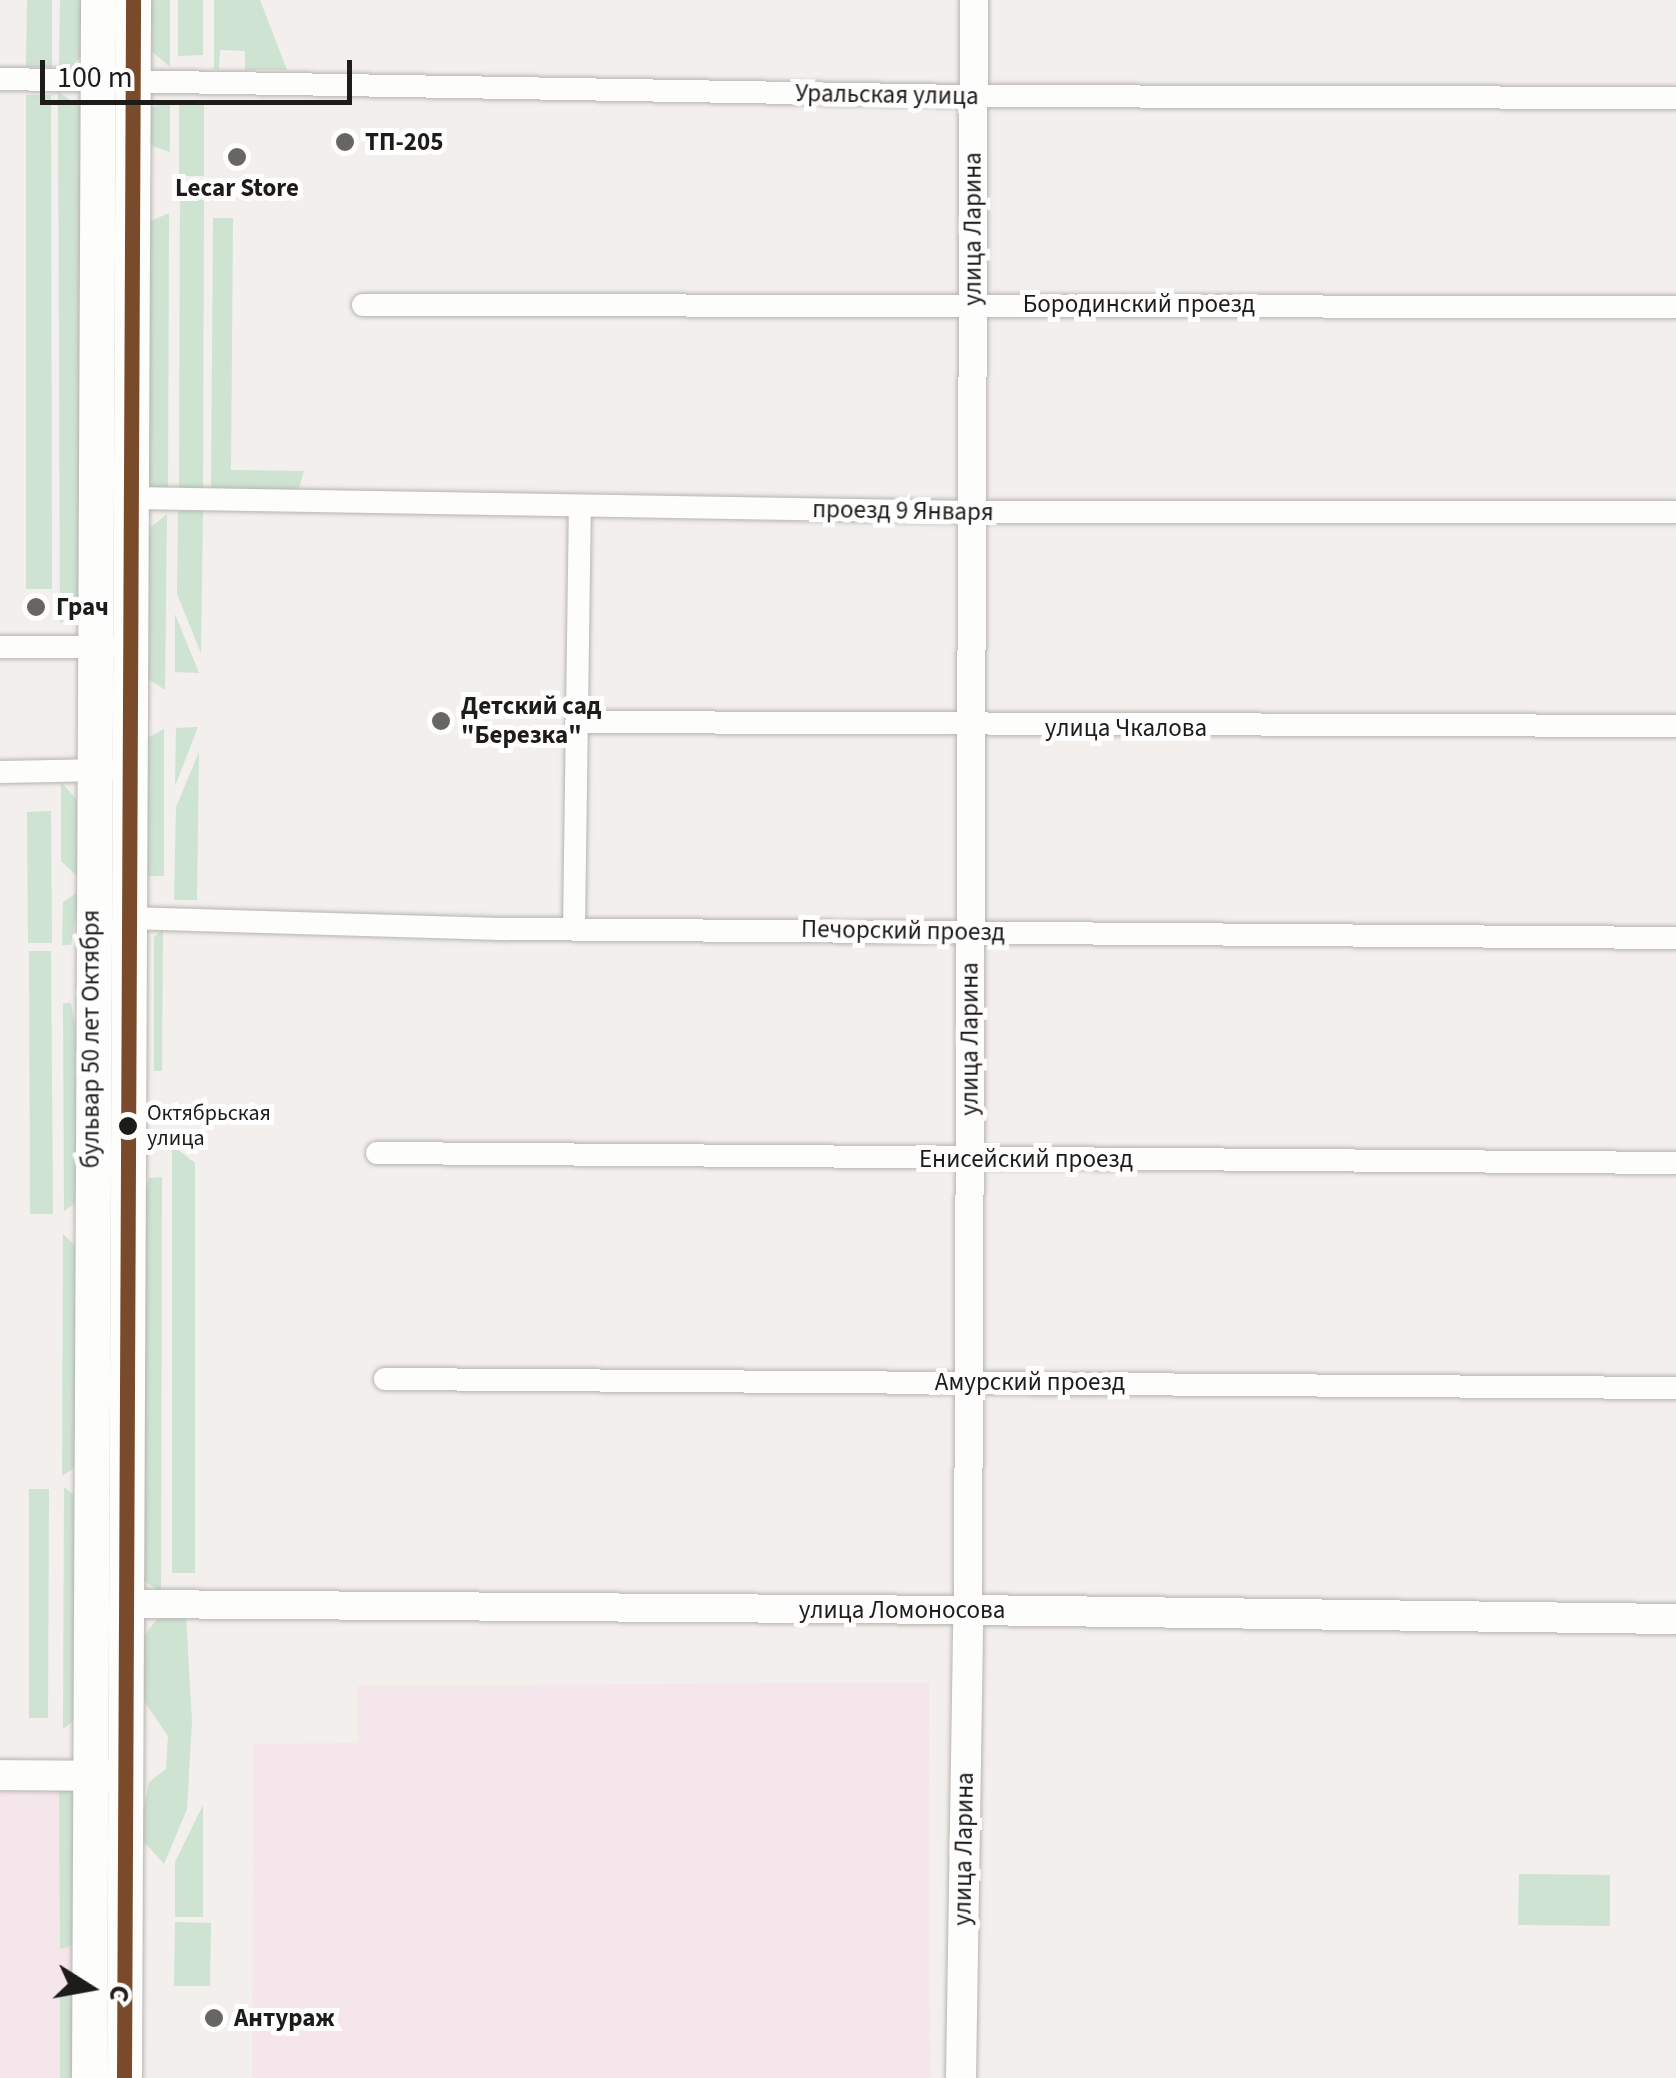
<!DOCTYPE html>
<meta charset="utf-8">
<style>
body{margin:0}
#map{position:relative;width:1676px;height:2078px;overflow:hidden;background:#f2efec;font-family:"Source Sans 3",sans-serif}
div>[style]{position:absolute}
.industrial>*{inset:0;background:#f5e6eb}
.green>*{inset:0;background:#cee3d2}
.roads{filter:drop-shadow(0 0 2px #b6b3b1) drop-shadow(0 0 2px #b6b3b1)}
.minor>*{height:22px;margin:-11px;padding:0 11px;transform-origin:11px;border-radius:11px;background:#fdfdfc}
.tertiary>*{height:28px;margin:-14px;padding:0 14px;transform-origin:14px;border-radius:14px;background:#fdfdfc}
.secondary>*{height:30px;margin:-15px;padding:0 15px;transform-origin:15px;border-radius:15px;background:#fdfdfc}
.primary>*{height:35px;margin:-17.5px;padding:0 17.5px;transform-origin:17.5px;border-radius:17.5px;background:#fdfdfc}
.bus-1>*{height:15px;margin:-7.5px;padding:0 7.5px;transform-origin:7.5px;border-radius:7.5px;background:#7a4b2a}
.dots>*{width:28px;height:28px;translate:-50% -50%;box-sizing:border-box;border:5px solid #fefefe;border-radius:50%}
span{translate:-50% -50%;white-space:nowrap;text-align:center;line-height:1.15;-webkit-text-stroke:10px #fefefe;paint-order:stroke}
.bus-label{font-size:22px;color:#1e1c19}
.left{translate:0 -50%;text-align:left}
.street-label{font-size:25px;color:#1e1c19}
.poi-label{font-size:25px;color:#1e1c19;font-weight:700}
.north{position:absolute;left:40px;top:1938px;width:100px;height:100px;-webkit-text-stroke:8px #fefefe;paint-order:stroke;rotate:101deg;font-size:28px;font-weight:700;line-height:40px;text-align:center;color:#1e1c19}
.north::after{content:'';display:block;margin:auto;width:35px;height:45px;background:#1e1c19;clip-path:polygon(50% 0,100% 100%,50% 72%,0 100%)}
.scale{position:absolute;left:40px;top:60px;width:312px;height:45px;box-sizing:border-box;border:5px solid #1e1c19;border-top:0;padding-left:12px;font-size:30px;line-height:35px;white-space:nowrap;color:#1e1c19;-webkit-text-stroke:8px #fefefe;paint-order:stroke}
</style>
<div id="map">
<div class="industrial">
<div style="clip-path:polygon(929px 1682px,930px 2078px,252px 2078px,253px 1744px,358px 1743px,358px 1686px)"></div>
<div style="clip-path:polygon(0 1788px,74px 1788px,71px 2078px,0 2078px)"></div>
</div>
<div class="green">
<div style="clip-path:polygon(27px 0,52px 0,52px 67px,26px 67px)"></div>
<div style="clip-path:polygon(60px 0,84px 0,83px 54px,69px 69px,59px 68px)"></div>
<div style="clip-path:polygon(145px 0,170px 0,170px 67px,149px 49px)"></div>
<div style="clip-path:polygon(178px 0,203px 0,203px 55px,178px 56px)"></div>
<div style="clip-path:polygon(214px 0,260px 0,287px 70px,245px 70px,245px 51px,220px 50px,219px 69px,214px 69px)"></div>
<div style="clip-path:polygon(58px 92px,83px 108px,79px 612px,60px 623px)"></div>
<div style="clip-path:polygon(26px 95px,51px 95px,52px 589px,26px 589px)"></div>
<div style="clip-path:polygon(170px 101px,170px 152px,144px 143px,147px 109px)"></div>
<div style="clip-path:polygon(179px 101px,204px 101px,204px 176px,179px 176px)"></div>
<div style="clip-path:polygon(180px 190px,204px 190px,203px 492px,179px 492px)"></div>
<div style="clip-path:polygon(169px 213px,168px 493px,146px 484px,142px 225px)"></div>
<div style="clip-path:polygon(213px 218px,233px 218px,231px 470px,304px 471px,298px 492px,211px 493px)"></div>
<div style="clip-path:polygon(178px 511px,203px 511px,201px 653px,177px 594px)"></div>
<div style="clip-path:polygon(167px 514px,165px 690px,145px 677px,145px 532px)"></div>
<div style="clip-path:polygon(175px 614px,199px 673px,175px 672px)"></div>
<div style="clip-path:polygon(198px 727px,175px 786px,176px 728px)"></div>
<div style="clip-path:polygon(164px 729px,164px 876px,143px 876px,146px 739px)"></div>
<div style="clip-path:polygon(199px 752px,197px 900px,174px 900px,176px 807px)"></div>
<div style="clip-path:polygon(61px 782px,77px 800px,81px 880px,61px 861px)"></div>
<div style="clip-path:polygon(51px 811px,52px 943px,28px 943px,27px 812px)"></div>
<div style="clip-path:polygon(81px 890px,71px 945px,62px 945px,63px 902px)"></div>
<div style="clip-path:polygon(163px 929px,162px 1071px,154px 1071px,154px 937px)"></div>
<div style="clip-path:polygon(29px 951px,51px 951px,53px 1214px,30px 1214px)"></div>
<div style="clip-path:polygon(63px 1003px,71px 1003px,81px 1056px,75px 1203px,64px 1211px)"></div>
<div style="clip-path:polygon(172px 1145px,195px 1163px,195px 1573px,172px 1573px)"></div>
<div style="clip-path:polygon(162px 1177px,161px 1592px,144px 1581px,140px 1217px,149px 1178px)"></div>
<div style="clip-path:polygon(63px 1234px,79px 1249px,77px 1466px,62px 1476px)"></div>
<div style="clip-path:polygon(64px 1487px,75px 1496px,77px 1718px,63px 1729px)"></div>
<div style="clip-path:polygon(29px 1489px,49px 1489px,48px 1718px,29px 1718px)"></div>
<div style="clip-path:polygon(186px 1616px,192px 1721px,187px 1809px,164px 1864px,138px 1835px,149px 1782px,166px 1769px,168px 1736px,139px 1694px,139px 1642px,157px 1619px)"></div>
<div style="clip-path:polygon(59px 1781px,76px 1797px,75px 1945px,60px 1949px)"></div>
<div style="clip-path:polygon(203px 1805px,203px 1917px,175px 1917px,175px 1862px)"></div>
<div style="clip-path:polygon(1519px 1874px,1610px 1875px,1610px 1926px,1518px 1925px)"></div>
<div style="clip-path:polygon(175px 1922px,211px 1923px,210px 1986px,174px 1986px)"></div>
<div style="clip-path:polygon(60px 1996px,80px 1996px,79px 2078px,60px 2078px)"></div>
</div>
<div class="roads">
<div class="minor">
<div style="left:0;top:79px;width:960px;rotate:1.01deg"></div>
<div style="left:960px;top:96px;width:716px;rotate:0.16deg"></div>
<div style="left:363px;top:305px;width:1313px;rotate:0.09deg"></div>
<div style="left:131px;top:498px;width:841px;rotate:0.95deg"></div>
<div style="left:972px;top:512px;width:704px"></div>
<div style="left:0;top:647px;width:107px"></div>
<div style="left:577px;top:722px;width:1099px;rotate:0.21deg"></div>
<div style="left:0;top:772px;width:107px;rotate:-1.1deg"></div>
<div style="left:130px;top:918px;width:376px;rotate:1.7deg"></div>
<div style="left:506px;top:929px;width:1170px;rotate:0.44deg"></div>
<div style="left:574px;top:928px;width:422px;rotate:-89.2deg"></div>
<div style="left:377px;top:1153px;width:1299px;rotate:0.44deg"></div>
<div style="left:385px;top:1379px;width:1291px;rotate:0.4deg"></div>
</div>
<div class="tertiary">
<div style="left:128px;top:1604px;width:840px;rotate:0.41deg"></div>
<div style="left:968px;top:1610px;width:1610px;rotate:-89.79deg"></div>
</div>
<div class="secondary">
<div style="left:0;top:1775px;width:112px;rotate:0.5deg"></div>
<div style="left:961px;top:2078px;width:468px;rotate:-89.1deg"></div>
<div style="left:968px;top:1610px;width:708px;rotate:0.73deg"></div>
</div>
<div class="primary">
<div style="left:89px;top:2078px;width:2078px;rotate:-89.75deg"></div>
<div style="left:124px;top:2078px;width:2078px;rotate:-89.75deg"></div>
</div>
</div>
<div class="bus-1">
<div style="left:124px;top:2078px;width:2078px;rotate:-89.75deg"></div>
</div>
<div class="dots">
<div style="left:345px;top:142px;background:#686663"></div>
<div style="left:237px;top:157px;background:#686663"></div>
<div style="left:36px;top:607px;background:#686663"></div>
<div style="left:441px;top:721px;background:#686663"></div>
<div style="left:128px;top:1126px;background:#1e1c19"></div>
<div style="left:214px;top:2018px;background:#686663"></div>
</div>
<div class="bus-label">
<span class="left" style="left:147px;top:1126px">Октябрьская<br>улица</span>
</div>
<div class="street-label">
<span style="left:887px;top:95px;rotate:1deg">Уральская улица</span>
<span style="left:973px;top:229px;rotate:-90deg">улица Ларина</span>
<span style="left:1139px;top:304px">Бородинский проезд</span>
<span style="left:903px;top:511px;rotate:1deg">проезд 9 Января</span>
<span style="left:1126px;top:728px">улица Чкалова</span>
<span style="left:903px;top:931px;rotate:1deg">Печорский проезд</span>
<span style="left:91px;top:1039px;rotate:-90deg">бульвар 50 лет Октября</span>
<span style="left:970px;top:1039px;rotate:-90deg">улица Ларина</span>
<span style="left:1026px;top:1159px">Енисейский проезд</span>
<span style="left:1030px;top:1382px">Амурский проезд</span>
<span style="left:902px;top:1610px">улица Ломоносова</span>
<span style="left:964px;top:1849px;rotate:-89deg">улица Ларина</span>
</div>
<div class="poi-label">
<span class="left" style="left:365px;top:142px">ТП-205</span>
<span style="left:237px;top:188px">Lecar Store</span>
<span class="left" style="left:56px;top:607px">Грач</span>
<span class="left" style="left:461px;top:721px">Детский сад<br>"Березка"</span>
<span class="left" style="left:234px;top:2018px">Антураж</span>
</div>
<div class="north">С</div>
<div class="scale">100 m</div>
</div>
